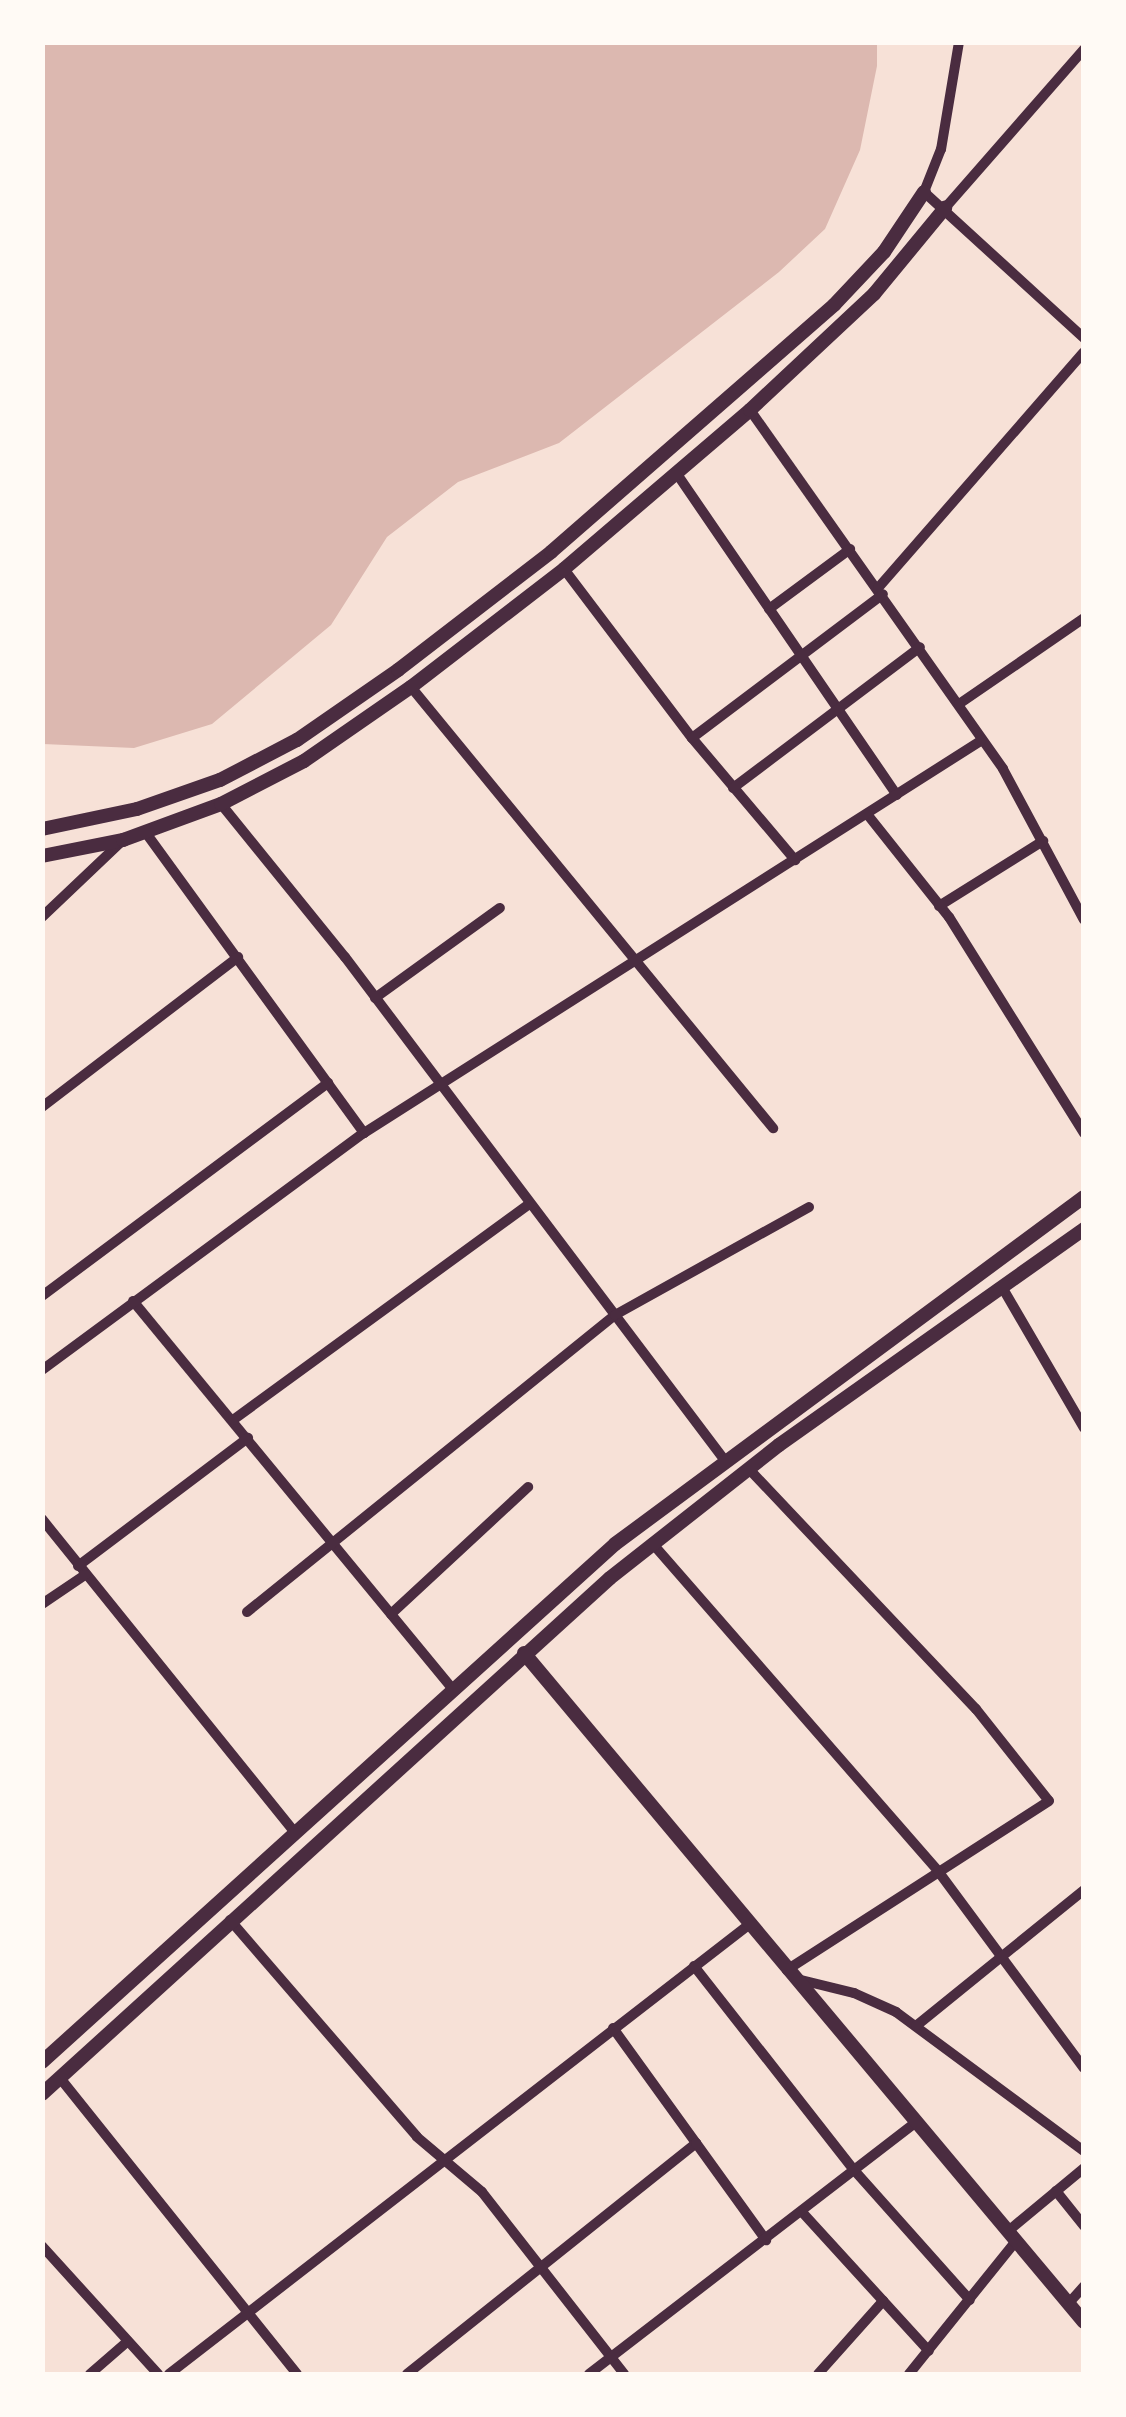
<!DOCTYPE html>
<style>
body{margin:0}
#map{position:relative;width:1126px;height:2417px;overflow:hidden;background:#f7e1d7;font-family:"Fira Sans Condensed",sans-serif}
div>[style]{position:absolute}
.water>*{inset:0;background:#dcb8b0}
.minor>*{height:10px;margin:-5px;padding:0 5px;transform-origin:5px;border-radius:5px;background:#4a2c40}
.tertiary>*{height:14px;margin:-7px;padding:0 7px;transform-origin:7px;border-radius:7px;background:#4a2c40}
span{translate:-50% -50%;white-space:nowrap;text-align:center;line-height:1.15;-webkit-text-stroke:10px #fffaf5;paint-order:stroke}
.frame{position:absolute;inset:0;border:45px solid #fffaf5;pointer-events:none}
</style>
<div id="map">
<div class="water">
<div style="clip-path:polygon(43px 42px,877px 42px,877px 66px,860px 150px,825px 229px,779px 272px,559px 443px,458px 482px,387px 537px,331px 625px,212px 724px,134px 748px,43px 744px)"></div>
</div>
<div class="minor">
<div style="left:959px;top:42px;width:109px;rotate:99.5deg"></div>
<div style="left:941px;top:149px;width:46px;rotate:111.6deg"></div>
<div style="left:924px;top:192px;width:217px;rotate:42.4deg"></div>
<div style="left:945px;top:208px;width:211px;rotate:-48.8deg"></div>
<div style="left:750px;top:410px;width:439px;rotate:54.8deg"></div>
<div style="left:1003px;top:769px;width:171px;rotate:61.8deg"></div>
<div style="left:677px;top:474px;width:389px;rotate:55.6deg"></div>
<div style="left:564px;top:569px;width:212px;rotate:52.9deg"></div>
<div style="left:692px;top:738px;width:160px;rotate:49.8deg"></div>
<div style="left:878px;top:588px;width:313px;rotate:-48.9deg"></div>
<div style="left:769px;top:609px;width:101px;rotate:-36.5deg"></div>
<div style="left:411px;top:687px;width:571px;rotate:50.62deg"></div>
<div style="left:959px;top:704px;width:152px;rotate:-34.5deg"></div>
<div style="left:692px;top:738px;width:239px;rotate:-37deg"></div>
<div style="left:733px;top:788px;width:234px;rotate:-37deg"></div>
<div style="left:221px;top:804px;width:197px;rotate:51deg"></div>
<div style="left:345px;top:957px;width:628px;rotate:52.97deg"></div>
<div style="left:867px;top:814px;width:132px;rotate:51.5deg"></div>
<div style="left:949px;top:917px;width:255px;rotate:58deg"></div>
<div style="left:146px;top:833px;width:371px;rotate:54deg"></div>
<div style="left:939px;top:906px;width:123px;rotate:-32deg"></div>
<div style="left:42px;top:917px;width:112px;rotate:-43.5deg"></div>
<div style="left:375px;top:998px;width:154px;rotate:-35.8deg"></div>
<div style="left:42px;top:1107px;width:247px;rotate:-37.4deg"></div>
<div style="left:1002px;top:1287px;width:163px;rotate:59.8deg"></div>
<div style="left:42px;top:1296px;width:357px;rotate:-36.7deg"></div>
<div style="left:133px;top:1301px;width:500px;rotate:50.52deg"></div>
<div style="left:42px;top:1370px;width:400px;rotate:-36.4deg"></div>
<div style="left:364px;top:1133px;width:732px;rotate:-32.45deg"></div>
<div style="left:233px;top:1420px;width:366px;rotate:-36.1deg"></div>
<div style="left:748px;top:1468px;width:332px;rotate:46.6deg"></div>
<div style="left:976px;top:1709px;width:117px;rotate:51.6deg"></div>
<div style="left:1049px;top:1801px;width:312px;rotate:147.2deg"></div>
<div style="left:42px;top:1519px;width:400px;rotate:51.1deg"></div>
<div style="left:652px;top:1543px;width:435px;rotate:48.9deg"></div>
<div style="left:938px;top:1871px;width:245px;rotate:53.5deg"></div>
<div style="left:78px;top:1566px;width:213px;rotate:-37deg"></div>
<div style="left:42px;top:1604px;width:52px;rotate:-34deg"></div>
<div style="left:247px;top:1612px;width:473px;rotate:-38.9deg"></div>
<div style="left:615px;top:1315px;width:222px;rotate:-29.1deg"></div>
<div style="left:391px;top:1614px;width:187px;rotate:-42.8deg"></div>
<div style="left:230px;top:1920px;width:286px;rotate:49.2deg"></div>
<div style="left:417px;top:2137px;width:85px;rotate:40.2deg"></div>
<div style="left:482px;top:2192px;width:231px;rotate:52deg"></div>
<div style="left:694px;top:1966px;width:259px;rotate:51.9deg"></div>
<div style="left:854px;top:2170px;width:174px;rotate:48.3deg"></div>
<div style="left:797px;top:1979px;width:59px;rotate:13.8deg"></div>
<div style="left:854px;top:1993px;width:46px;rotate:24.3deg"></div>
<div style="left:896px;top:2012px;width:234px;rotate:36.5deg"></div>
<div style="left:916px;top:2026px;width:216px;rotate:-39deg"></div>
<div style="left:613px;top:2028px;width:142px;rotate:54.2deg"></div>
<div style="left:60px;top:2078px;width:379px;rotate:51.3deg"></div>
<div style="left:1056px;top:2191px;width:45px;rotate:51.3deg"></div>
<div style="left:802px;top:2212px;width:188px;rotate:47.6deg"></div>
<div style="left:1007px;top:2232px;width:100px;rotate:-39.7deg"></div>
<div style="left:42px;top:2246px;width:173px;rotate:47.8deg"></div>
<div style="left:1068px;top:2304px;width:24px;rotate:-48deg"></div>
<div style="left:90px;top:2374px;width:50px;rotate:-41deg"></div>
<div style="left:169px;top:2374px;width:736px;rotate:-37.77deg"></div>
<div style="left:407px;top:2374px;width:370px;rotate:-38.6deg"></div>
<div style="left:696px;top:2143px;width:120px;rotate:54.2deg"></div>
<div style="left:589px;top:2374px;width:411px;rotate:-37.6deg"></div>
<div style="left:818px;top:2374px;width:98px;rotate:-48.3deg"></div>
<div style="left:909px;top:2374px;width:169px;rotate:-51.2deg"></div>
</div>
<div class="tertiary">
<div style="left:42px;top:829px;width:97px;rotate:-11.9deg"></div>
<div style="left:137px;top:809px;width:88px;rotate:-19.3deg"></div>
<div style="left:220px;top:780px;width:87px;rotate:-27.5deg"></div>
<div style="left:297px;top:740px;width:123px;rotate:-34.7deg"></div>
<div style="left:398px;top:670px;width:193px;rotate:-37.6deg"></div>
<div style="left:551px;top:552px;width:376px;rotate:-41.1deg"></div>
<div style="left:834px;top:305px;width:73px;rotate:-46.7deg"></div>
<div style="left:884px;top:252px;width:72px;rotate:-56.3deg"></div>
<div style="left:42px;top:856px;width:83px;rotate:-11.2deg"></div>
<div style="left:123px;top:840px;width:104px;rotate:-20.2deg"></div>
<div style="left:221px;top:804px;width:93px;rotate:-27.4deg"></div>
<div style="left:304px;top:761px;width:130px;rotate:-34.7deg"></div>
<div style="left:411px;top:687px;width:193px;rotate:-37.6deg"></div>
<div style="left:564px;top:569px;width:245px;rotate:-40.5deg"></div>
<div style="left:750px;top:410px;width:170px;rotate:-43.1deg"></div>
<div style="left:874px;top:294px;width:112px;rotate:-50.5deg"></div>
<div style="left:524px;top:1653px;width:872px;rotate:50.07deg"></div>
<div style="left:42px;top:2062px;width:772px;rotate:-42.11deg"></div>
<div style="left:615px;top:1544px;width:583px;rotate:-36.5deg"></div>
<div style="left:42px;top:2094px;width:767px;rotate:-42.25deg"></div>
<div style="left:610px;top:1578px;width:215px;rotate:-38.2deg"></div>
<div style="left:779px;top:1445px;width:374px;rotate:-35.3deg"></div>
</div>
<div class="frame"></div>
</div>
